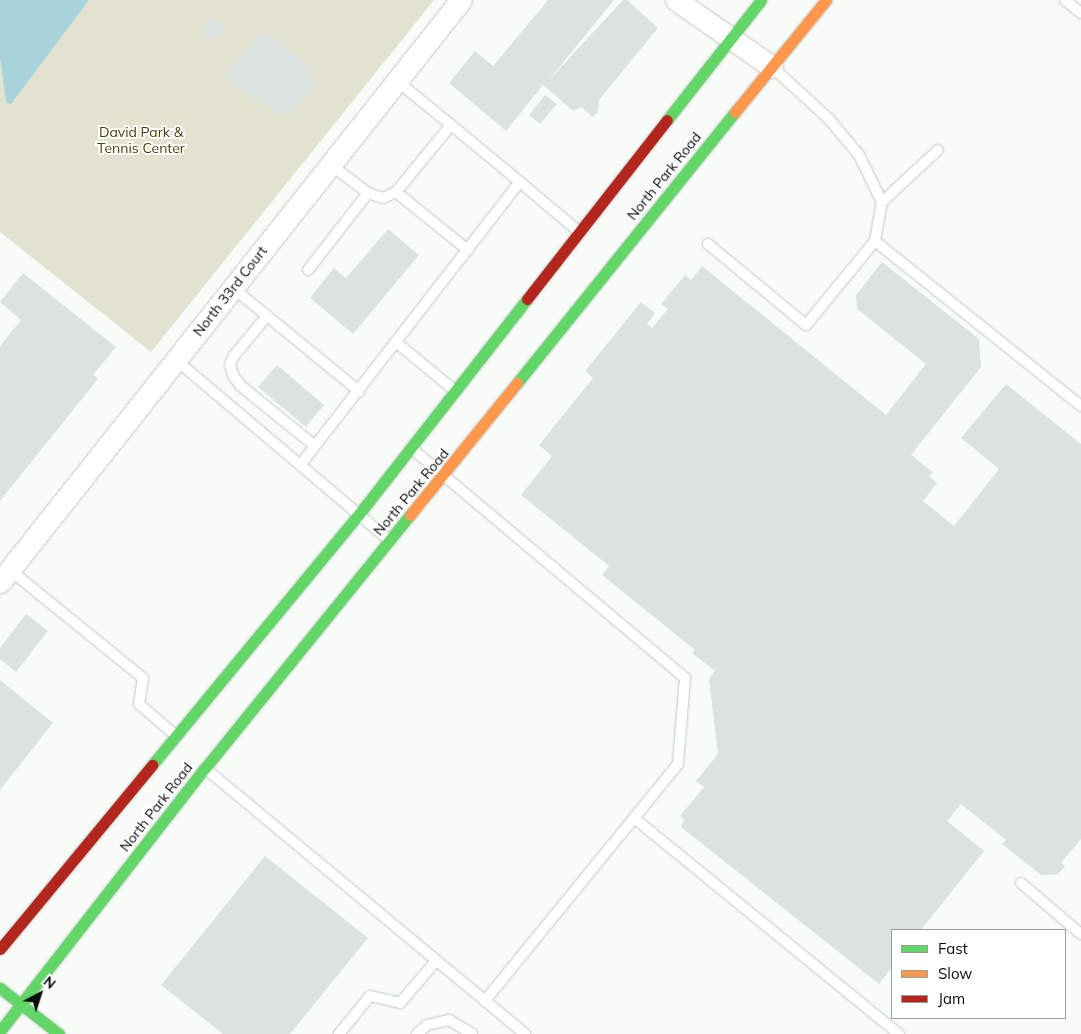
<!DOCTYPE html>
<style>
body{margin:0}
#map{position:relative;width:1081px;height:1034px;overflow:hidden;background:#f7fcf9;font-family:Mulish,sans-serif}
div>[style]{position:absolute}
.green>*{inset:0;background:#e2e2d0}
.water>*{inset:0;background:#a9d3da}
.building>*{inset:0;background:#dce2e0}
.roads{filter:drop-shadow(0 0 1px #c3c8c5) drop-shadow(0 0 1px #c3c8c5)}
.lane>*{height:10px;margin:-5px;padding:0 5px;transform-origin:5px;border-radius:5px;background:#fefffe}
.street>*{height:21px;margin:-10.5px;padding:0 10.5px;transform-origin:10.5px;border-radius:10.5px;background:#fefffe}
.fast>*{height:11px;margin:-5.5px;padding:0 5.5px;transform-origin:5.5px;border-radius:5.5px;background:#63d668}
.slow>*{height:11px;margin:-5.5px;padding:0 5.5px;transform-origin:5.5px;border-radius:5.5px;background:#ff974d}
.jam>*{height:11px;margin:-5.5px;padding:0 5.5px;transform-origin:5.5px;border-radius:5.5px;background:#b3261e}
span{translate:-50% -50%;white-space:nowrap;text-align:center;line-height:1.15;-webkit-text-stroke:4px #fff;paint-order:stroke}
.park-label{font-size:14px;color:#494107}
.street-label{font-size:14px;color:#080c0a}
.legend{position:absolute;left:891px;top:929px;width:175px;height:90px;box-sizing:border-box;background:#fff;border:1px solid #9c9e9d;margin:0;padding:6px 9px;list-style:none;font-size:15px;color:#080c0a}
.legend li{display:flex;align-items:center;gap:10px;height:25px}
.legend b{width:25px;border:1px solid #9c9e9d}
.north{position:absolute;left:15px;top:969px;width:50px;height:50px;-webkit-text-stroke:4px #fff;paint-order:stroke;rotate:40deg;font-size:14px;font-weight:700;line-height:20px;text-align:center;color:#080c0a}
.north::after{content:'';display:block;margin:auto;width:18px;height:22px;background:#080c0a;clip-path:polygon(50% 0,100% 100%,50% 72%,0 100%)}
</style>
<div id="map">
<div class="green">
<div style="clip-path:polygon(0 0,434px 0,151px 352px,0 232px)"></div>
</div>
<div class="water">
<div style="clip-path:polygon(0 0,89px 0,11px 104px,6px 102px,0 56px)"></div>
</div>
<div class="building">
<div style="clip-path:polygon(548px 0,614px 0,548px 81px,623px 0,627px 0,658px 28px,599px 100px,598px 112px,593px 117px,581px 107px,573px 111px,543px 85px,506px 131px,449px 83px,475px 51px,493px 66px)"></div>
<div style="clip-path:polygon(212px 16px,226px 27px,215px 41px,201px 30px)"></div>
<div style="clip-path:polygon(263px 30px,309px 66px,304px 75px,316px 84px,299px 104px,294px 101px,296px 107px,291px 113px,282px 116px,255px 97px,251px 99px,224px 75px)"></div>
<div style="clip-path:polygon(545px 95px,557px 104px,540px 124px,529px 115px)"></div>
<div style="clip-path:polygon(388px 229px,419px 255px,353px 334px,310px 298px,334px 268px,346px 278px)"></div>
<div style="clip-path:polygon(882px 262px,979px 339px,981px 367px,911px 455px,933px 472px,929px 476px,937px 483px,923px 501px,954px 526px,999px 469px,961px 438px,1006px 384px,1081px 444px,1081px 839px,1061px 863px,1065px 866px,1058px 874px,1041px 875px,1002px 844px,1006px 840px,961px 804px,947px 821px,984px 851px,921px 930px,892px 930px,892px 967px,879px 984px,681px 827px,684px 819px,680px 816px,704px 787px,696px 781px,718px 754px,709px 679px,715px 671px,692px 653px,695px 650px,602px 575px,609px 566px,521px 495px,552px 456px,539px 445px,593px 378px,585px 371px,641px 302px,655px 313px,647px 324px,652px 328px,668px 309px,661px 304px,685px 275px,691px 280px,702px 266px,886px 415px,926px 364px,857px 309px,856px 295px)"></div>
<div style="clip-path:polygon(23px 273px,116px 347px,93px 375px,98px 379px,0 501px,0 346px,21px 320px,0 302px)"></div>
<div style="clip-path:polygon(277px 365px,324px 405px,306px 427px,258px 387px)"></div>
<div style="clip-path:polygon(26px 614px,48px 631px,16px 672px,0 659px,0 648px)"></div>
<div style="clip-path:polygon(0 680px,53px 723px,0 790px)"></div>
<div style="clip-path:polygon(265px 856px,368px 938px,290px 1034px,223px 1034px,161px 985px)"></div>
</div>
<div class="roads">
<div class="lane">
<div style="left:1065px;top:0;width:21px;rotate:39deg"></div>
<div style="left:772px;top:67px;width:77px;rotate:42.4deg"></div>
<div style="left:829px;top:119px;width:47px;rotate:50.2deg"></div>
<div style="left:859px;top:155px;width:52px;rotate:63.9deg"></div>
<div style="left:397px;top:81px;width:70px;rotate:39.2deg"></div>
<div style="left:520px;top:182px;width:76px;rotate:40.2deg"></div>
<div style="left:396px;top:192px;width:92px;rotate:38.9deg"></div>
<div style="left:875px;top:241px;width:264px;rotate:38.7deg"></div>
<div style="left:708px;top:244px;width:127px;rotate:39.6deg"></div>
<div style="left:806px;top:325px;width:109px;rotate:-50.6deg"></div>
<div style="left:875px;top:241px;width:40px;rotate:-80deg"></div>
<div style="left:882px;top:202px;width:76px;rotate:-42.9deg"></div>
<div style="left:308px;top:270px;width:98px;rotate:-52.1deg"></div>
<div style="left:233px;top:288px;width:163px;rotate:39.3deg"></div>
<div style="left:267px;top:316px;width:53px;rotate:129.7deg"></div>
<div style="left:233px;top:357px;width:9px;rotate:111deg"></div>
<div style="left:230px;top:365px;width:10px;rotate:73deg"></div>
<div style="left:233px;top:375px;width:14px;rotate:54deg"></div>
<div style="left:241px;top:386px;width:95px;rotate:39deg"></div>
<div style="left:396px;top:342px;width:75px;rotate:39.6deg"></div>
<div style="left:176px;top:360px;width:279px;rotate:40.2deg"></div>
<div style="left:411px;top:448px;width:358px;rotate:40deg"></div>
<div style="left:685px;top:678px;width:86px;rotate:94.7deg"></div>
<div style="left:678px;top:764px;width:306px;rotate:129.2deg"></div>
<div style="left:301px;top:464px;width:357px;rotate:-52.2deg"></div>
<div style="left:520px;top:182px;width:89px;rotate:-140.4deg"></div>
<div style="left:451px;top:125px;width:87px;rotate:129.4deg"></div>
<div style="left:396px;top:192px;width:14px;rotate:155deg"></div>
<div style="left:383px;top:198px;width:16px;rotate:-162deg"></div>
<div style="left:368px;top:193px;width:46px;rotate:-142.9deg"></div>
<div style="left:10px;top:570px;width:171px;rotate:39.1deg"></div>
<div style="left:143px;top:678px;width:26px;rotate:99deg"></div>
<div style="left:139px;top:704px;width:46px;rotate:40.6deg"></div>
<div style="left:206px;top:769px;width:415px;rotate:39.7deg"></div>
<div style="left:634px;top:818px;width:342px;rotate:39.2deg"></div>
<div style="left:1021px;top:883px;width:79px;rotate:40.4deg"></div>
<div style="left:339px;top:1034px;width:49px;rotate:-50.8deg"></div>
<div style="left:370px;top:996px;width:31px;rotate:13deg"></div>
<div style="left:400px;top:1003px;width:55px;rotate:-49.4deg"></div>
<div style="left:417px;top:1034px;width:13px;rotate:-42deg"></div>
<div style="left:427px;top:1025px;width:23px;rotate:-13deg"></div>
<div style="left:449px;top:1020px;width:27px;rotate:31deg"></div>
</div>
<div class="street">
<div style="left:676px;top:0;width:117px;rotate:34.9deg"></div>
<div style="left:0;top:582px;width:742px;rotate:-51.62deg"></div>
</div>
<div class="fast">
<div style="left:667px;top:120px;width:152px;rotate:-51.9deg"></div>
<div style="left:517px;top:383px;width:348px;rotate:-51.2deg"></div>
<div style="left:152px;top:765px;width:325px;rotate:-50.5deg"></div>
<div style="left:359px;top:514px;width:273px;rotate:-52deg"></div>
<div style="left:0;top:988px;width:75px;rotate:37.9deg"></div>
<div style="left:0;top:1031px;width:333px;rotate:-52.1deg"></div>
<div style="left:205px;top:768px;width:326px;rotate:-51deg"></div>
</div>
<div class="slow">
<div style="left:735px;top:112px;width:144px;rotate:-50.9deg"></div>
<div style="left:410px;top:515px;width:170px;rotate:-51deg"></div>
</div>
<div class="jam">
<div style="left:527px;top:299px;width:227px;rotate:-52deg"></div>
<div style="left:0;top:949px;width:239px;rotate:-50.4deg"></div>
</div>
</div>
<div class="park-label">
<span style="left:141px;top:140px">David Park &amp;<br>Tennis Center</span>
</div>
<div class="street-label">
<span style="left:664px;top:176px;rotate:-51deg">North Park Road</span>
<span style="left:230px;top:291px;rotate:-52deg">North 33rd Court</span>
<span style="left:411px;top:492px;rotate:-50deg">North Park Road</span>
<span style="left:156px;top:807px;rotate:-52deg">North Park Road</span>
</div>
<ul class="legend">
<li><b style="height:6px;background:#63d668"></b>Fast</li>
<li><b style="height:6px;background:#ff974d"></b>Slow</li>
<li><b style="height:6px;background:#b3261e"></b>Jam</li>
</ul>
<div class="north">N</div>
</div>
